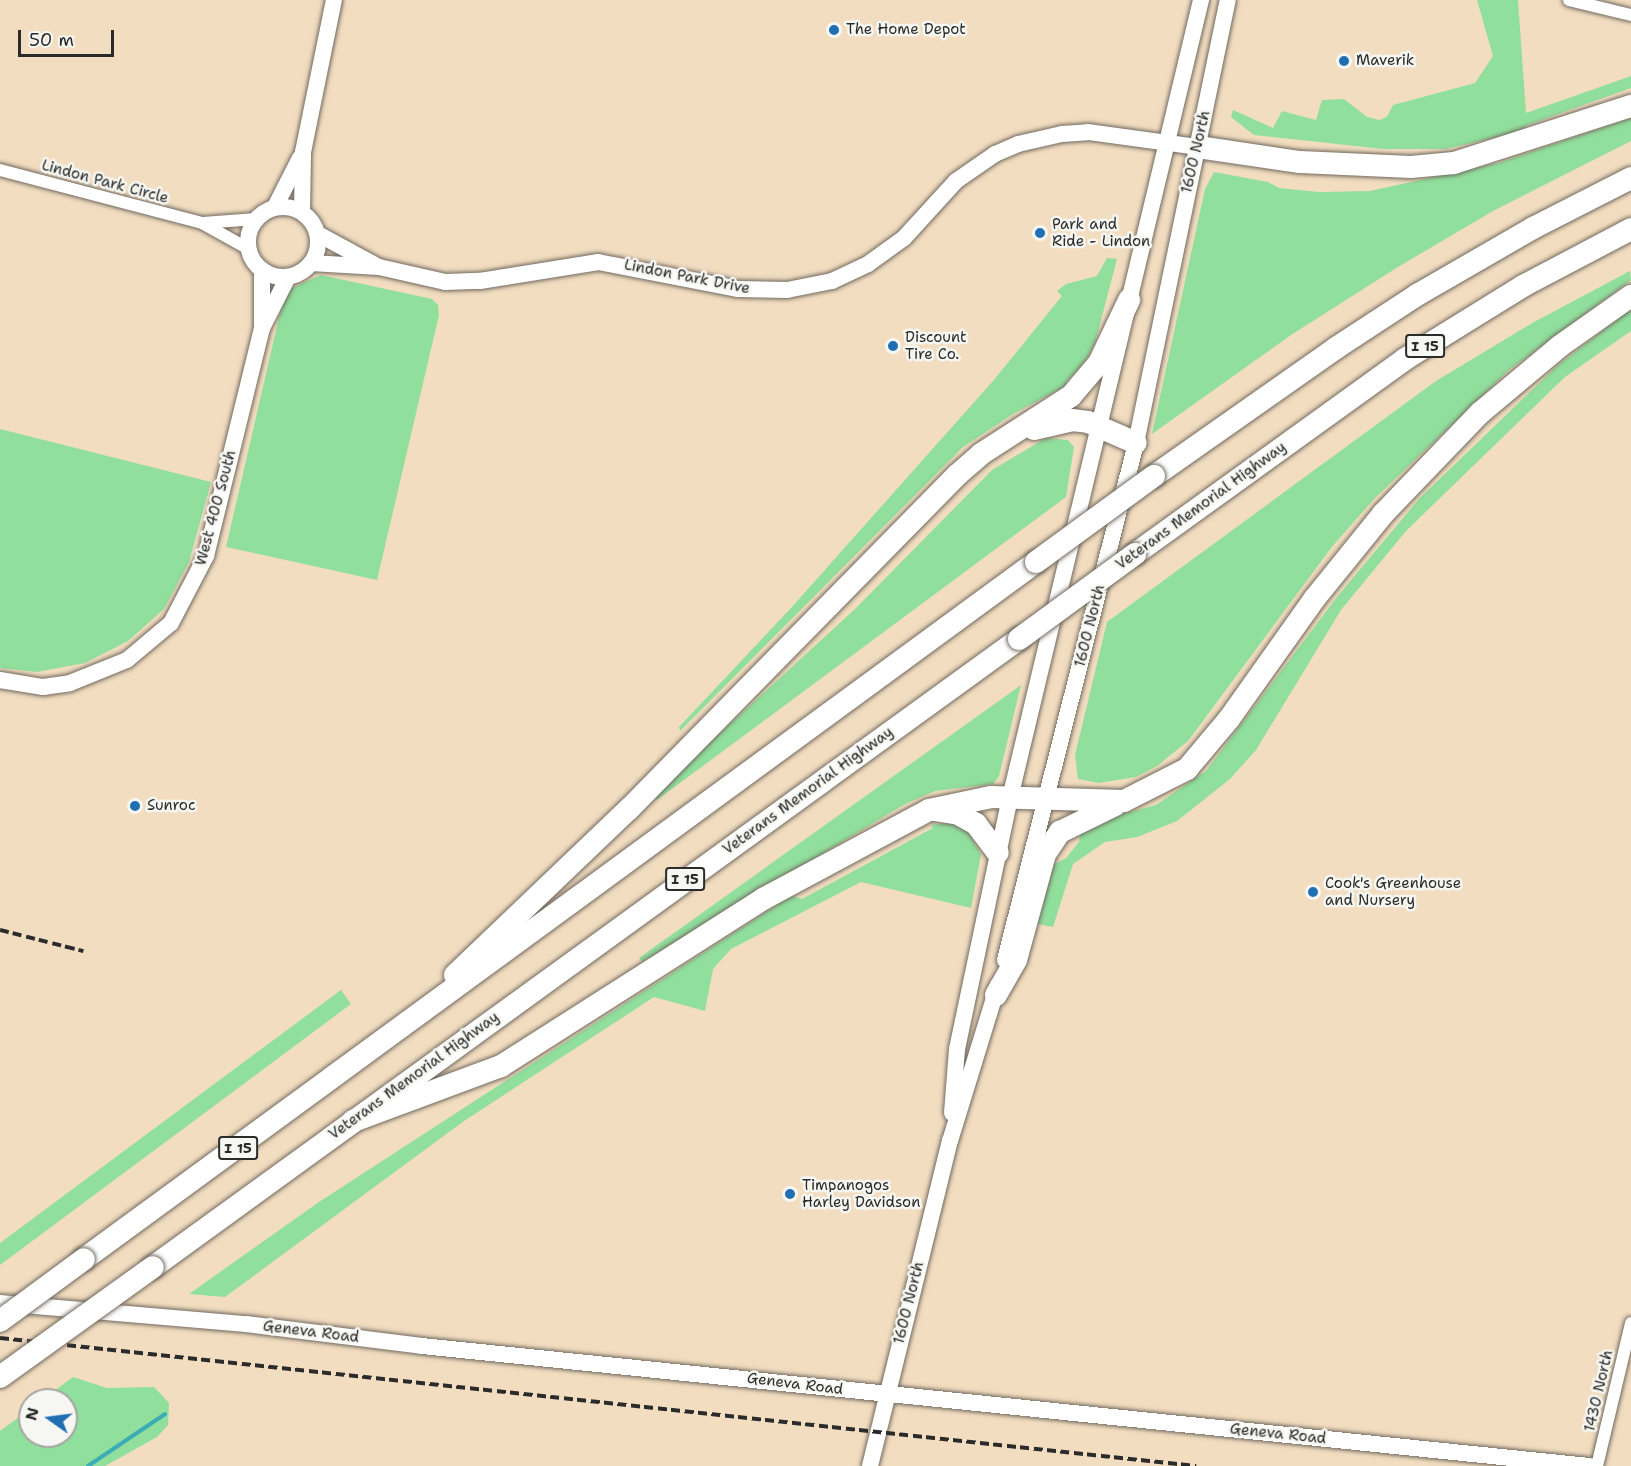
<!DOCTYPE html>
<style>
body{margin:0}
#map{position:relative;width:1631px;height:1466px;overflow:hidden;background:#f2ddc0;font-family:"Shantell Sans",sans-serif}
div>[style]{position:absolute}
.green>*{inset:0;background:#91df9d}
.stream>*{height:4px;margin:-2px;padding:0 2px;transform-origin:2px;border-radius:2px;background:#3cadb5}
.roads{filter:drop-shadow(0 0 2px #71695f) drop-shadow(0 0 2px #71695f)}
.street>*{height:12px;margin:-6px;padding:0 6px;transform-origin:6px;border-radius:6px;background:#fff}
.secondary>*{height:16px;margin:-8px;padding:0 8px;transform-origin:8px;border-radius:8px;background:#fff}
.secondary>.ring{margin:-8px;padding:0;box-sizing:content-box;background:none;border:16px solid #fff;border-radius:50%}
.highway>*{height:22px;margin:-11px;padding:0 11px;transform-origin:11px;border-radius:11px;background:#fff}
.rail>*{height:4px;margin-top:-2px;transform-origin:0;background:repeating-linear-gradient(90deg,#2b2b2b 0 9px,transparent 0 13.5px)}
.bridges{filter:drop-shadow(0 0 2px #71695f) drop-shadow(0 0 2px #71695f)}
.highway-bridge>*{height:22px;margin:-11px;padding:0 11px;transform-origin:11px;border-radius:11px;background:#fff}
.dots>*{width:16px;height:16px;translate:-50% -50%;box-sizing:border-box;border:3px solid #f6f6f2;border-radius:50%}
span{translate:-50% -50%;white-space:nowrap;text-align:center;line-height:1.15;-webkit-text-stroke:5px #f6f6f2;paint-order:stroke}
.shield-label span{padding:2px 4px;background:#f6f6f2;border:2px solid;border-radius:4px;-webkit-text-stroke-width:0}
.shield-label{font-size:14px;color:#2b2b2b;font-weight:700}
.poi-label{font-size:15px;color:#2b2b2b}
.left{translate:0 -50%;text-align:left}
.street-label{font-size:15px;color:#2b2b2b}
.north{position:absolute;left:18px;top:1388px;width:60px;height:60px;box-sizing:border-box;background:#f6f6f2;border:2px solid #a5a5a2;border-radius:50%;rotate:284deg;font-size:16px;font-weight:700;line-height:24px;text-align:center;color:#2b2b2b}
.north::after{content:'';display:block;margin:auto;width:21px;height:27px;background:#1f6fb2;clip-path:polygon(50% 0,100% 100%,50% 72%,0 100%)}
.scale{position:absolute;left:18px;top:30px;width:96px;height:27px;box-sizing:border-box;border:3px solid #2b2b2b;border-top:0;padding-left:8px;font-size:18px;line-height:21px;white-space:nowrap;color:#2b2b2b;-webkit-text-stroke:4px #f6f6f2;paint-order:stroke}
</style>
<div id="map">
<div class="green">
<div style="clip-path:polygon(1477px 0,1518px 0,1526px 113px,1631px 76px,1631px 88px,1525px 126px,1526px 130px,1446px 149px,1383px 149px,1254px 135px,1231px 117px,1233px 110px,1273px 128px,1282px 111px,1316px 120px,1322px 100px,1344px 99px,1367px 117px,1379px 120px,1387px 117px,1393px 105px,1475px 83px,1493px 56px)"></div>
<div style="clip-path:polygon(1631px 118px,1631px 141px,1493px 211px,1398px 267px,1291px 335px,1152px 434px,1205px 189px,1214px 172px,1268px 182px,1279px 188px,1319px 192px,1370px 191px,1498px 163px)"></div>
<div style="clip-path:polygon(1107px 258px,1117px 259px,1095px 343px,1084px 363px,1066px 382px,1069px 384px,1013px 414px,963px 447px,680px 731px,679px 727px,791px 608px,993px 381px,1062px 296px,1057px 291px,1066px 284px,1097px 276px)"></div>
<div style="clip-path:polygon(1630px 271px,1631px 280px,1509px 370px,1374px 499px,1331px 548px,1188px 741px,1157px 766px,1136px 777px,1099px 783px,1078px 779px,1075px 755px,1107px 622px,1436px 381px,1534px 322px)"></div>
<div style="clip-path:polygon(321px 275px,432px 299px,438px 305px,439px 315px,377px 580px,226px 547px,284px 296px,292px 288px)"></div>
<div style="clip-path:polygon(1631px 309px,1631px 331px,1565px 377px,1406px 531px,1341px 610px,1256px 750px,1230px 779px,1177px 821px,1137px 837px,1105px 842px,1073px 864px,1053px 927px,1038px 924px,1053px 865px,1066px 858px,1079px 842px,1081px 825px,1156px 805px,1206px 771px,1337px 597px,1419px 499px,1558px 365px)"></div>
<div style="clip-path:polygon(0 429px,211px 482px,189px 562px,164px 609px,128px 641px,85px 663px,37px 672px,0 668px)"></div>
<div style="clip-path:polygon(1046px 438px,1068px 440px,1074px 447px,1066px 497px,657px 800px,654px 797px,708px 744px,855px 609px,992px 470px)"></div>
<div style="clip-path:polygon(1021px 685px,999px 776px,993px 784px,935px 791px,905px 804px,642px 962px,639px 958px)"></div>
<div style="clip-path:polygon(955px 822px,964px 825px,981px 854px,971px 908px,861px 882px,731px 949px,713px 969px,705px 1011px,654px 997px,464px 1121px,225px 1297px,189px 1294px,319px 1202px,780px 903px,792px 896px,802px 899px,933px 828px,931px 825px)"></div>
<div style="clip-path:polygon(341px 990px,351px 1004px,0 1265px,0 1243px)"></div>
<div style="clip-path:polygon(73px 1377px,107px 1388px,154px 1387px,169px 1403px,168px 1425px,157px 1437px,105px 1466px,0 1466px,0 1431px,30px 1409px,30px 1436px,66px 1436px,66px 1400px,42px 1400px)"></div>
</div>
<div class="stream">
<div style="left:88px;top:1466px;width:93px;rotate:-34deg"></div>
</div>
<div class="roads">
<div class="street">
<div style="left:1569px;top:0;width:64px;rotate:13.6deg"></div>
<div style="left:0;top:170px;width:209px;rotate:14.7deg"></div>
<div style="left:202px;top:223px;width:54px;rotate:29deg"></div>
<div style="left:203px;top:223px;width:53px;rotate:-4.3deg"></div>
<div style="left:1597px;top:1466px;width:147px;rotate:-76.6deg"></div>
</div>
<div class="secondary">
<div class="ring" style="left:248px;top:207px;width:54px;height:54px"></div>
<div style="left:275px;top:207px;width:55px;rotate:-63deg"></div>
<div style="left:302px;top:211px;width:59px;rotate:-89deg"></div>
<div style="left:303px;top:152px;width:155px;rotate:-78.5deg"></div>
<div style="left:318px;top:234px;width:65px;rotate:28.5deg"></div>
<div style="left:311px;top:263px;width:68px;rotate:3.4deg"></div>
<div style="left:379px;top:267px;width:68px;rotate:12.8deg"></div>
<div style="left:445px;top:282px;width:35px;rotate:-2deg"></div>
<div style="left:480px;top:281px;width:120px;rotate:-9.1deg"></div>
<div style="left:598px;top:262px;width:143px;rotate:10.9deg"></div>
<div style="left:738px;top:289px;width:49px;rotate:1.2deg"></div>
<div style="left:787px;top:290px;width:46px;rotate:-11.3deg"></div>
<div style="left:832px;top:281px;width:40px;rotate:-25deg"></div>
<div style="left:868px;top:264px;width:44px;rotate:-35.8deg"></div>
<div style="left:904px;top:238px;width:77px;rotate:-47.6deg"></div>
<div style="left:956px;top:181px;width:47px;rotate:-34.7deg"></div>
<div style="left:995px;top:154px;width:25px;rotate:-23deg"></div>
<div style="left:1018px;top:144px;width:45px;rotate:-12.8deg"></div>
<div style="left:1062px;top:134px;width:26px;rotate:-4deg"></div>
<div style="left:1088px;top:132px;width:111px;rotate:7.8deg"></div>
<div style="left:262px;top:270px;width:54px;rotate:90deg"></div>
<div style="left:0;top:680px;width:44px;rotate:9.2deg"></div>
<div style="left:43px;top:687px;width:27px;rotate:-8deg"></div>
<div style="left:70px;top:683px;width:61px;rotate:-22deg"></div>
<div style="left:127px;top:660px;width:57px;rotate:-40.1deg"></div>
<div style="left:171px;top:623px;width:76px;rotate:-62.4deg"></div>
<div style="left:206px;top:556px;width:235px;rotate:-76.2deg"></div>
<div style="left:262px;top:328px;width:57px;rotate:-63deg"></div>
<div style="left:1005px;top:960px;width:533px;rotate:-75.78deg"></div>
<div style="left:1136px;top:443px;width:452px;rotate:-78.3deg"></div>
<div style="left:952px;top:1113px;width:64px;rotate:-85.5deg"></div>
<div style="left:957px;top:1049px;width:257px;rotate:-78.1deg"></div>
<div style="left:1010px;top:798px;width:821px;rotate:-76.54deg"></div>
<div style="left:0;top:1303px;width:247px;rotate:4.9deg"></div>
<div style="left:246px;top:1324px;width:177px;rotate:7.1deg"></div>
<div style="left:422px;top:1346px;width:1173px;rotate:5.87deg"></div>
<div style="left:870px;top:1466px;width:335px;rotate:-76.2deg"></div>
<div style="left:950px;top:1141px;width:163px;rotate:-72.9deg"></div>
</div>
<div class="highway">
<div style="left:1198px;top:147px;width:103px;rotate:8.4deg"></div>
<div style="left:1300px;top:162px;width:111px;rotate:2.6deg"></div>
<div style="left:1411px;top:167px;width:43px;rotate:-5.3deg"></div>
<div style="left:1454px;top:163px;width:186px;rotate:-17.9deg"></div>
<div style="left:1034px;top:429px;width:39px;rotate:-13deg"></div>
<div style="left:1072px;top:420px;width:16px;rotate:7deg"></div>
<div style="left:1088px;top:422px;width:52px;rotate:23.6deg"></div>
<div style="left:1154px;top:476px;width:223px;rotate:-35.1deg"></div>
<div style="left:1336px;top:348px;width:97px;rotate:-33.2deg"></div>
<div style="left:1417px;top:295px;width:134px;rotate:-30deg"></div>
<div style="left:1533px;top:228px;width:110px;rotate:-27deg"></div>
<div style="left:1135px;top:554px;width:333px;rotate:-35.8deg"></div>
<div style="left:1405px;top:359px;width:139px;rotate:-31.7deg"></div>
<div style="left:1523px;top:286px;width:122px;rotate:-27.8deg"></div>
<div style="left:934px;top:810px;width:24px;rotate:9deg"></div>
<div style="left:958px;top:814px;width:21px;rotate:29deg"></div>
<div style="left:976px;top:824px;width:36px;rotate:53deg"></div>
<div style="left:455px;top:975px;width:240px;rotate:-43.7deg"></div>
<div style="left:629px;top:809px;width:467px;rotate:-45.5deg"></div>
<div style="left:956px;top:476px;width:33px;rotate:-41deg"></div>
<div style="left:981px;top:454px;width:107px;rotate:-32.8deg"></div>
<div style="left:1071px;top:396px;width:43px;rotate:-49.7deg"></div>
<div style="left:1099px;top:363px;width:70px;rotate:-64.5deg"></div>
<div style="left:996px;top:995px;width:40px;rotate:-60.3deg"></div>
<div style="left:1016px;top:960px;width:110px;rotate:-74.7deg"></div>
<div style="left:1045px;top:854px;width:27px;rotate:-56deg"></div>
<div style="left:1060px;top:832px;width:61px;rotate:-26.1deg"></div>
<div style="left:353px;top:1121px;width:158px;rotate:-20.4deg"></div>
<div style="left:501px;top:1066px;width:311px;rotate:-32.5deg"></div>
<div style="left:763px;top:899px;width:188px;rotate:-28.2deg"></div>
<div style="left:929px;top:810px;width:63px;rotate:-11.8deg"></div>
<div style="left:991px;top:797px;width:133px;rotate:1.7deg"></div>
<div style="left:1124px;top:801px;width:71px;rotate:-26.9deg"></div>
<div style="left:1187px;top:769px;width:65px;rotate:-50deg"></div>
<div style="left:1229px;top:719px;width:148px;rotate:-54.6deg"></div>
<div style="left:1315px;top:598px;width:108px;rotate:-51deg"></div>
<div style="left:1383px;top:514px;width:140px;rotate:-46.2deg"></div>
<div style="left:1480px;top:413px;width:104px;rotate:-39.9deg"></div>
<div style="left:1560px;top:346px;width:87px;rotate:-35.2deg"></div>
<div style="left:84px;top:1259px;width:1180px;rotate:-36.21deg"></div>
<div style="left:153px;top:1267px;width:1070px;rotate:-35.95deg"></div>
</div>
</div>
<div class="rail">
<div style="left:0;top:930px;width:86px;rotate:14.2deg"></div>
<div style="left:0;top:1338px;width:1203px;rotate:6.11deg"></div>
</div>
<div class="bridges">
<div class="highway-bridge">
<div style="left:1036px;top:562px;width:146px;rotate:-36.1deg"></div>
<div style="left:1019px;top:639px;width:144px;rotate:-36.2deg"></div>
<div style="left:0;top:1321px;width:104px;rotate:-36.4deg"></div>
<div style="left:0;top:1377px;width:188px;rotate:-35.7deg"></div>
</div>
</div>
<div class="dots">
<div style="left:834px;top:30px;background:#1f6fb2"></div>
<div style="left:1344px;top:61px;background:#1f6fb2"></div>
<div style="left:1040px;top:233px;background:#1f6fb2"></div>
<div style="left:893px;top:346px;background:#1f6fb2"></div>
<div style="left:135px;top:806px;background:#1f6fb2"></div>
<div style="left:1313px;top:892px;background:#1f6fb2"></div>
<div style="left:790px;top:1194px;background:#1f6fb2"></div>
</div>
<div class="shield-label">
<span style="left:1425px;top:346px">I 15</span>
<span style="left:685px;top:879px">I 15</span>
<span style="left:238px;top:1148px">I 15</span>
</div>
<div class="poi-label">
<span class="left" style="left:846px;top:30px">The Home Depot</span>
<span class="left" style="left:1356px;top:61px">Maverik</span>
<span class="left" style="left:1052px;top:233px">Park and<br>Ride - Lindon</span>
<span class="left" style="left:905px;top:346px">Discount<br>Tire Co.</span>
<span class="left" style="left:147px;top:806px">Sunroc</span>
<span class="left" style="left:1325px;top:892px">Cook's Greenhouse<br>and Nursery</span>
<span class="left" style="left:802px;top:1194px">Timpanogos<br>Harley Davidson</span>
</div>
<div class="street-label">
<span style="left:1196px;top:152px;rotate:-77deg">1600 North</span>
<span style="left:105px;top:182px;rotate:15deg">Lindon Park Circle</span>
<span style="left:687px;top:277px;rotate:11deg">Lindon Park Drive</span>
<span style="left:1201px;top:506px;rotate:-36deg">Veterans Memorial Highway</span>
<span style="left:216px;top:508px;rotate:-75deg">West 400 South</span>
<span style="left:1090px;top:626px;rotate:-76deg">1600 North</span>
<span style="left:808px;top:791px;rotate:-36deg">Veterans Memorial Highway</span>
<span style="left:414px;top:1076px;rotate:-36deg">Veterans Memorial Highway</span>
<span style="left:909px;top:1303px;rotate:-76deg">1600 North</span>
<span style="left:311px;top:1332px;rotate:7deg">Geneva Road</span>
<span style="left:795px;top:1384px;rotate:7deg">Geneva Road</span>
<span style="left:1599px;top:1391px;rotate:-77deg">1430 North</span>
<span style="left:1278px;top:1434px;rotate:6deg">Geneva Road</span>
</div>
<div class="north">N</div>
<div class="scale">50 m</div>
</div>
